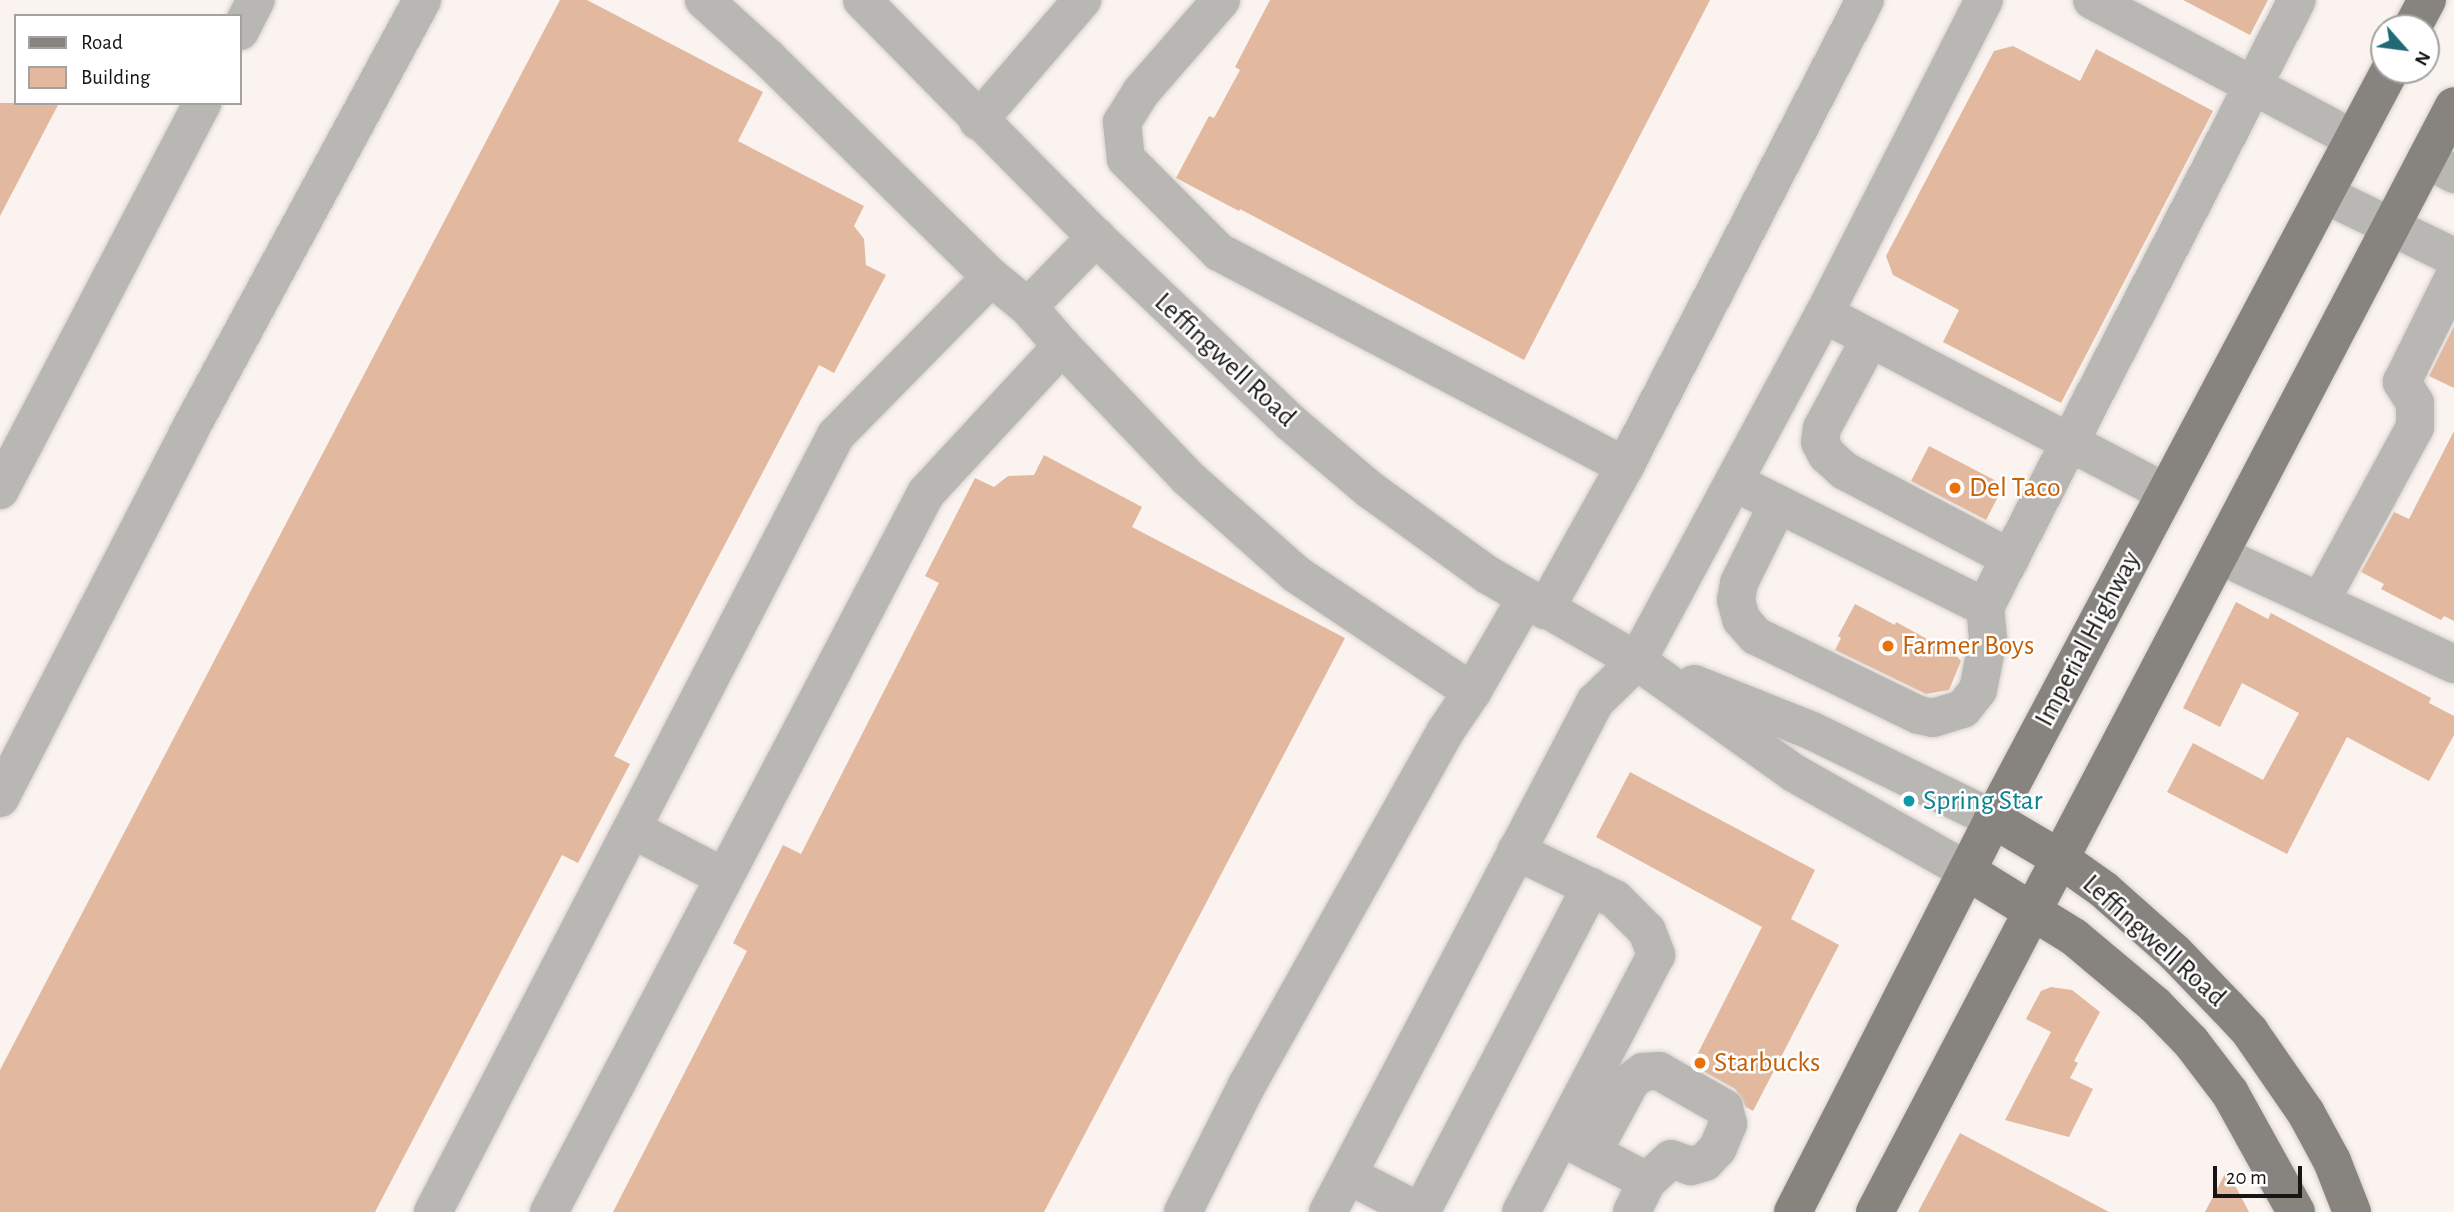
<!DOCTYPE html>
<style>
body{margin:0}
#map{position:relative;width:2454px;height:1212px;overflow:hidden;background:#faf3ef;font-family:"Alegreya Sans",sans-serif}
div>[style]{position:absolute}
.building>*{inset:0;background:#e2b89f}
.roads{filter:drop-shadow(0 0 2px #d6d0cc) drop-shadow(0 0 2px #d6d0cc)}
.minor>*{height:38px;margin:-19px;padding:0 19px;transform-origin:19px;border-radius:19px;background:#b9b7b4}
.major>*{height:38px;margin:-19px;padding:0 19px;transform-origin:19px;border-radius:19px;background:#87847f}
.dots>*{width:19px;height:19px;translate:-50% -50%;box-sizing:border-box;border:4px solid #fff;border-radius:50%}
span{translate:-50% -50%;white-space:nowrap;text-align:center;line-height:1.15;-webkit-text-stroke:5px #fff;paint-order:stroke}
.street-label{font-size:28px;color:#181614}
.food-label{font-size:28px;color:#c56008}
.left{translate:0 -50%;text-align:left}
.culture-label{font-size:28px;color:#0d838f}
.legend{position:absolute;left:14px;top:14px;width:228px;height:91px;box-sizing:border-box;background:#fff;border:2px solid #a3a2a1;margin:0;padding:9px 12px;list-style:none;font-size:21px;color:#181614}
.legend li{display:flex;align-items:center;gap:14px;height:35px}
.legend b{width:35px;border:2px solid #a3a2a1}
.north{position:absolute;left:2370px;top:14px;width:70px;height:70px;box-sizing:border-box;background:#fff;border:2px solid #a3a2a1;border-radius:50%;rotate:118deg;font-size:19px;font-weight:700;line-height:28px;text-align:center;color:#181614}
.north::after{content:'';display:block;margin:auto;width:24px;height:32px;background:#206a75;clip-path:polygon(50% 0,100% 100%,50% 72%,0 100%)}
.scale{position:absolute;left:2213px;top:1166px;width:89px;height:32px;box-sizing:border-box;border:4px solid #181614;border-top:0;padding-left:9px;font-size:21px;line-height:24px;white-space:nowrap;color:#181614;-webkit-text-stroke:5px #fff;paint-order:stroke}
</style>
<div id="map">
<div class="building">
<div style="clip-path:polygon(560px 0,587px 0,763px 92px,738px 141px,864px 206px,854px 226px,864px 239px,866px 265px,886px 275px,834px 373px,819px 365px,614px 756px,630px 764px,578px 863px,562px 855px,375px 1212px,0 1212px,0 1070px)"></div>
<div style="clip-path:polygon(1270px 0,1710px 0,1524px 360px,1240px 209px,1239px 211px,1176px 178px,1209px 116px,1214px 118px,1240px 70px,1235px 67px)"></div>
<div style="clip-path:polygon(2183px 0,2268px 0,2250px 35px)"></div>
<div style="clip-path:polygon(2013px 46px,2080px 81px,2096px 49px,2213px 111px,2061px 403px,1943px 342px,1959px 310px,1893px 275px,1886px 256px,1994px 51px)"></div>
<div style="clip-path:polygon(0 103px,59px 103px,0 216px)"></div>
<div style="clip-path:polygon(2454px 326px,2454px 388px,2429px 376px)"></div>
<div style="clip-path:polygon(2454px 431px,2454px 621px,2444px 616px,2441px 620px,2381px 589px,2384px 584px,2361px 572px,2394px 512px,2409px 519px)"></div>
<div style="clip-path:polygon(1929px 446px,2004px 485px,1986px 520px,1911px 481px)"></div>
<div style="clip-path:polygon(1044px 455px,1142px 507px,1132px 527px,1345px 638px,1044px 1212px,613px 1212px,747px 951px,733px 943px,783px 845px,801px 854px,939px 583px,925px 576px,975px 478px,994px 487px,1008px 476px,1034px 475px)"></div>
<div style="clip-path:polygon(2236px 602px,2268px 619px,2271px 613px,2327px 643px,2431px 698px,2429px 703px,2454px 716px,2454px 735px,2429px 781px,2347px 737px,2287px 854px,2167px 792px,2193px 743px,2263px 780px,2299px 713px,2242px 683px,2220px 727px,2183px 708px)"></div>
<div style="clip-path:polygon(1855px 604px,1895px 625px,1896px 622px,1956px 655px,1961px 661px,1949px 690px,1926px 694px,1835px 650px,1841px 638px,1838px 636px)"></div>
<div style="clip-path:polygon(1630px 772px,1815px 870px,1791px 919px,1839px 945px,1753px 1111px,1746px 1107px,1735px 1089px,1692px 1065px,1762px 927px,1596px 837px)"></div>
<div style="clip-path:polygon(2051px 987px,2072px 990px,2100px 1012px,2074px 1061px,2078px 1063px,2070px 1078px,2093px 1089px,2069px 1137px,2005px 1120px,2051px 1032px,2026px 1019px,2041px 991px)"></div>
<div style="clip-path:polygon(1960px 1133px,2109px 1212px,1918px 1212px)"></div>
<div style="clip-path:polygon(2227px 1170px,2249px 1212px,2205px 1212px)"></div>
</div>
<div class="roads">
<div class="minor">
<div style="left:704px;top:0;width:84px;rotate:42.1deg"></div>
<div style="left:766px;top:56px;width:315px;rotate:44.5deg"></div>
<div style="left:862px;top:0;width:333px;rotate:45.4deg"></div>
<div style="left:1096px;top:237px;width:268px;rotate:43.6deg"></div>
<div style="left:1290px;top:422px;width:104px;rotate:40.3deg"></div>
<div style="left:1369px;top:489px;width:147px;rotate:35.9deg"></div>
<div style="left:1488px;top:575px;width:172px;rotate:30deg"></div>
<div style="left:1637px;top:661px;width:193px;rotate:35.5deg"></div>
<div style="left:1794px;top:773px;width:199px;rotate:29.5deg"></div>
<div style="left:1221px;top:0;width:122px;rotate:131deg"></div>
<div style="left:1141px;top:92px;width:36px;rotate:122deg"></div>
<div style="left:1122px;top:122px;width:37px;rotate:84deg"></div>
<div style="left:1126px;top:159px;width:132px;rotate:45deg"></div>
<div style="left:1219px;top:252px;width:459px;rotate:27.8deg"></div>
<div style="left:1625px;top:466px;width:165px;rotate:119.1deg"></div>
<div style="left:2092px;top:0;width:296px;rotate:28deg"></div>
<div style="left:240px;top:31px;width:35px;rotate:-63deg"></div>
<div style="left:978px;top:121px;width:160px;rotate:-49.3deg"></div>
<div style="left:2426px;top:159px;width:32px;rotate:28deg"></div>
<div style="left:2324px;top:194px;width:144px;rotate:25.9deg"></div>
<div style="left:1824px;top:314px;width:352px;rotate:-63deg"></div>
<div style="left:1870px;top:339px;width:101px;rotate:118.3deg"></div>
<div style="left:1822px;top:428px;width:14px;rotate:98deg"></div>
<div style="left:1820px;top:442px;width:15px;rotate:62deg"></div>
<div style="left:1827px;top:455px;width:24px;rotate:42deg"></div>
<div style="left:1845px;top:471px;width:187px;rotate:27.8deg"></div>
<div style="left:1062px;top:346px;width:182px;rotate:46.3deg"></div>
<div style="left:1188px;top:478px;width:144px;rotate:41.6deg"></div>
<div style="left:1296px;top:574px;width:212px;rotate:33.8deg"></div>
<div style="left:1472px;top:692px;width:108px;rotate:-60.1deg"></div>
<div style="left:1625px;top:466px;width:524px;rotate:-62.75deg"></div>
<div style="left:1734px;top:482px;width:280px;rotate:26.5deg"></div>
<div style="left:1985px;top:607px;width:682px;rotate:-62.8deg"></div>
<div style="left:0;top:490px;width:437px;rotate:-62.4deg"></div>
<div style="left:1778px;top:504px;width:88px;rotate:116.3deg"></div>
<div style="left:1739px;top:583px;width:17px;rotate:100deg"></div>
<div style="left:1736px;top:600px;width:20px;rotate:75deg"></div>
<div style="left:1741px;top:619px;width:23px;rotate:49deg"></div>
<div style="left:1756px;top:636px;width:181px;rotate:25.9deg"></div>
<div style="left:1919px;top:715px;width:14px;rotate:12deg"></div>
<div style="left:1933px;top:718px;width:31px;rotate:-17deg"></div>
<div style="left:1963px;top:709px;width:24px;rotate:-52deg"></div>
<div style="left:1978px;top:690px;width:52px;rotate:-78.9deg"></div>
<div style="left:1988px;top:639px;width:32px;rotate:-95deg"></div>
<div style="left:2219px;top:555px;width:259px;rotate:24.9deg"></div>
<div style="left:2320px;top:602px;width:199px;rotate:-61.5deg"></div>
<div style="left:2415px;top:427px;width:24px;rotate:-90deg"></div>
<div style="left:2415px;top:403px;width:25px;rotate:-122deg"></div>
<div style="left:2402px;top:382px;width:117px;rotate:-63.7deg"></div>
<div style="left:1694px;top:684px;width:127px;rotate:21.7deg"></div>
<div style="left:1812px;top:731px;width:201px;rotate:25.9deg"></div>
<div style="left:0;top:798px;width:411px;rotate:-62.7deg"></div>
<div style="left:188px;top:433px;width:492px;rotate:-61.6deg"></div>
<div style="left:632px;top:829px;width:104px;rotate:27.6deg"></div>
<div style="left:1516px;top:851px;width:110px;rotate:25.9deg"></div>
<div style="left:1615px;top:899px;width:45px;rotate:45deg"></div>
<div style="left:1647px;top:931px;width:26px;rotate:69deg"></div>
<div style="left:1656px;top:955px;width:290px;rotate:117.7deg"></div>
<div style="left:1571px;top:1142px;width:85px;rotate:27.2deg"></div>
<div style="left:1647px;top:1181px;width:34px;rotate:116deg"></div>
<div style="left:1592px;top:1153px;width:82px;rotate:-61.6deg"></div>
<div style="left:1631px;top:1081px;width:15px;rotate:-37deg"></div>
<div style="left:1643px;top:1072px;width:16px;rotate:-4deg"></div>
<div style="left:1659px;top:1071px;width:75px;rotate:29.6deg"></div>
<div style="left:1724px;top:1108px;width:16px;rotate:76deg"></div>
<div style="left:1728px;top:1124px;width:26px;rotate:113deg"></div>
<div style="left:1718px;top:1148px;width:19px;rotate:133deg"></div>
<div style="left:1705px;top:1162px;width:15px;rotate:164deg"></div>
<div style="left:1691px;top:1166px;width:21px;rotate:-161deg"></div>
<div style="left:1671px;top:1159px;width:33px;rotate:137deg"></div>
<div style="left:1348px;top:1175px;width:81px;rotate:27.2deg"></div>
<div style="left:433px;top:1212px;width:875px;rotate:-62.59deg"></div>
<div style="left:836px;top:435px;width:221px;rotate:-45.5deg"></div>
<div style="left:991px;top:277px;width:48px;rotate:39deg"></div>
<div style="left:1028px;top:307px;width:98px;rotate:-45.8deg"></div>
<div style="left:549px;top:1212px;width:812px;rotate:-62.33deg"></div>
<div style="left:926px;top:493px;width:200px;rotate:-47.2deg"></div>
<div style="left:1062px;top:346px;width:52px;rotate:-131.1deg"></div>
<div style="left:1183px;top:1212px;width:142px;rotate:-63.3deg"></div>
<div style="left:1247px;top:1085px;width:405px;rotate:-60.7deg"></div>
<div style="left:1445px;top:732px;width:48px;rotate:-56deg"></div>
<div style="left:1328px;top:1212px;width:576px;rotate:-62.37deg"></div>
<div style="left:1595px;top:702px;width:59px;rotate:-44.3deg"></div>
<div style="left:1637px;top:661px;width:394px;rotate:-61.7deg"></div>
<div style="left:1824px;top:314px;width:386px;rotate:27.6deg"></div>
<div style="left:1421px;top:1212px;width:367px;rotate:-62.4deg"></div>
</div>
<div class="major">
<div style="left:2412px;top:28px;width:32px;rotate:-62deg"></div>
<div style="left:1993px;top:819px;width:77px;rotate:30.6deg"></div>
<div style="left:2059px;top:858px;width:55px;rotate:35.4deg"></div>
<div style="left:2104px;top:890px;width:95px;rotate:41.6deg"></div>
<div style="left:2175px;top:953px;width:76px;rotate:46.1deg"></div>
<div style="left:2228px;top:1008px;width:33px;rotate:47deg"></div>
<div style="left:2250px;top:1032px;width:98px;rotate:55.3deg"></div>
<div style="left:2306px;top:1113px;width:55px;rotate:61.6deg"></div>
<div style="left:2332px;top:1161px;width:55px;rotate:68.6deg"></div>
<div style="left:1967px;top:871px;width:126px;rotate:31.7deg"></div>
<div style="left:2074px;top:937px;width:106px;rotate:40deg"></div>
<div style="left:2155px;top:1005px;width:52px;rotate:45.8deg"></div>
<div style="left:2191px;top:1042px;width:64px;rotate:52.6deg"></div>
<div style="left:2230px;top:1093px;width:136px;rotate:61deg"></div>
<div style="left:1793px;top:1212px;width:441px;rotate:-63deg"></div>
<div style="left:1993px;top:819px;width:848px;rotate:-62.07deg"></div>
<div style="left:1875px;top:1212px;width:1248px;rotate:-62.37deg"></div>
</div>
</div>
<div class="dots">
<div style="left:1955px;top:488px;background:#e8710a"></div>
<div style="left:1888px;top:646px;background:#e8710a"></div>
<div style="left:1909px;top:801px;background:#0f9aa8"></div>
<div style="left:1700px;top:1063px;background:#e8710a"></div>
</div>
<div class="street-label">
<span style="left:1225px;top:360px;rotate:43deg">Leffingwell Road</span>
<span style="left:2088px;top:639px;rotate:-62deg">Imperial Highway</span>
<span style="left:2154px;top:941px;rotate:42deg">Leffingwell Road</span>
</div>
<div class="food-label">
<span class="left" style="left:1969px;top:488px">Del Taco</span>
<span class="left" style="left:1902px;top:646px">Farmer Boys</span>
<span class="left" style="left:1714px;top:1063px">Starbucks</span>
</div>
<div class="culture-label">
<span class="left" style="left:1923px;top:801px">Spring Star</span>
</div>
<ul class="legend">
<li><b style="height:9px;background:#87847f"></b>Road</li>
<li><b style="height:19px;background:#e2b89f"></b>Building</li>
</ul>
<div class="north">N</div>
<div class="scale">20 m</div>
</div>
